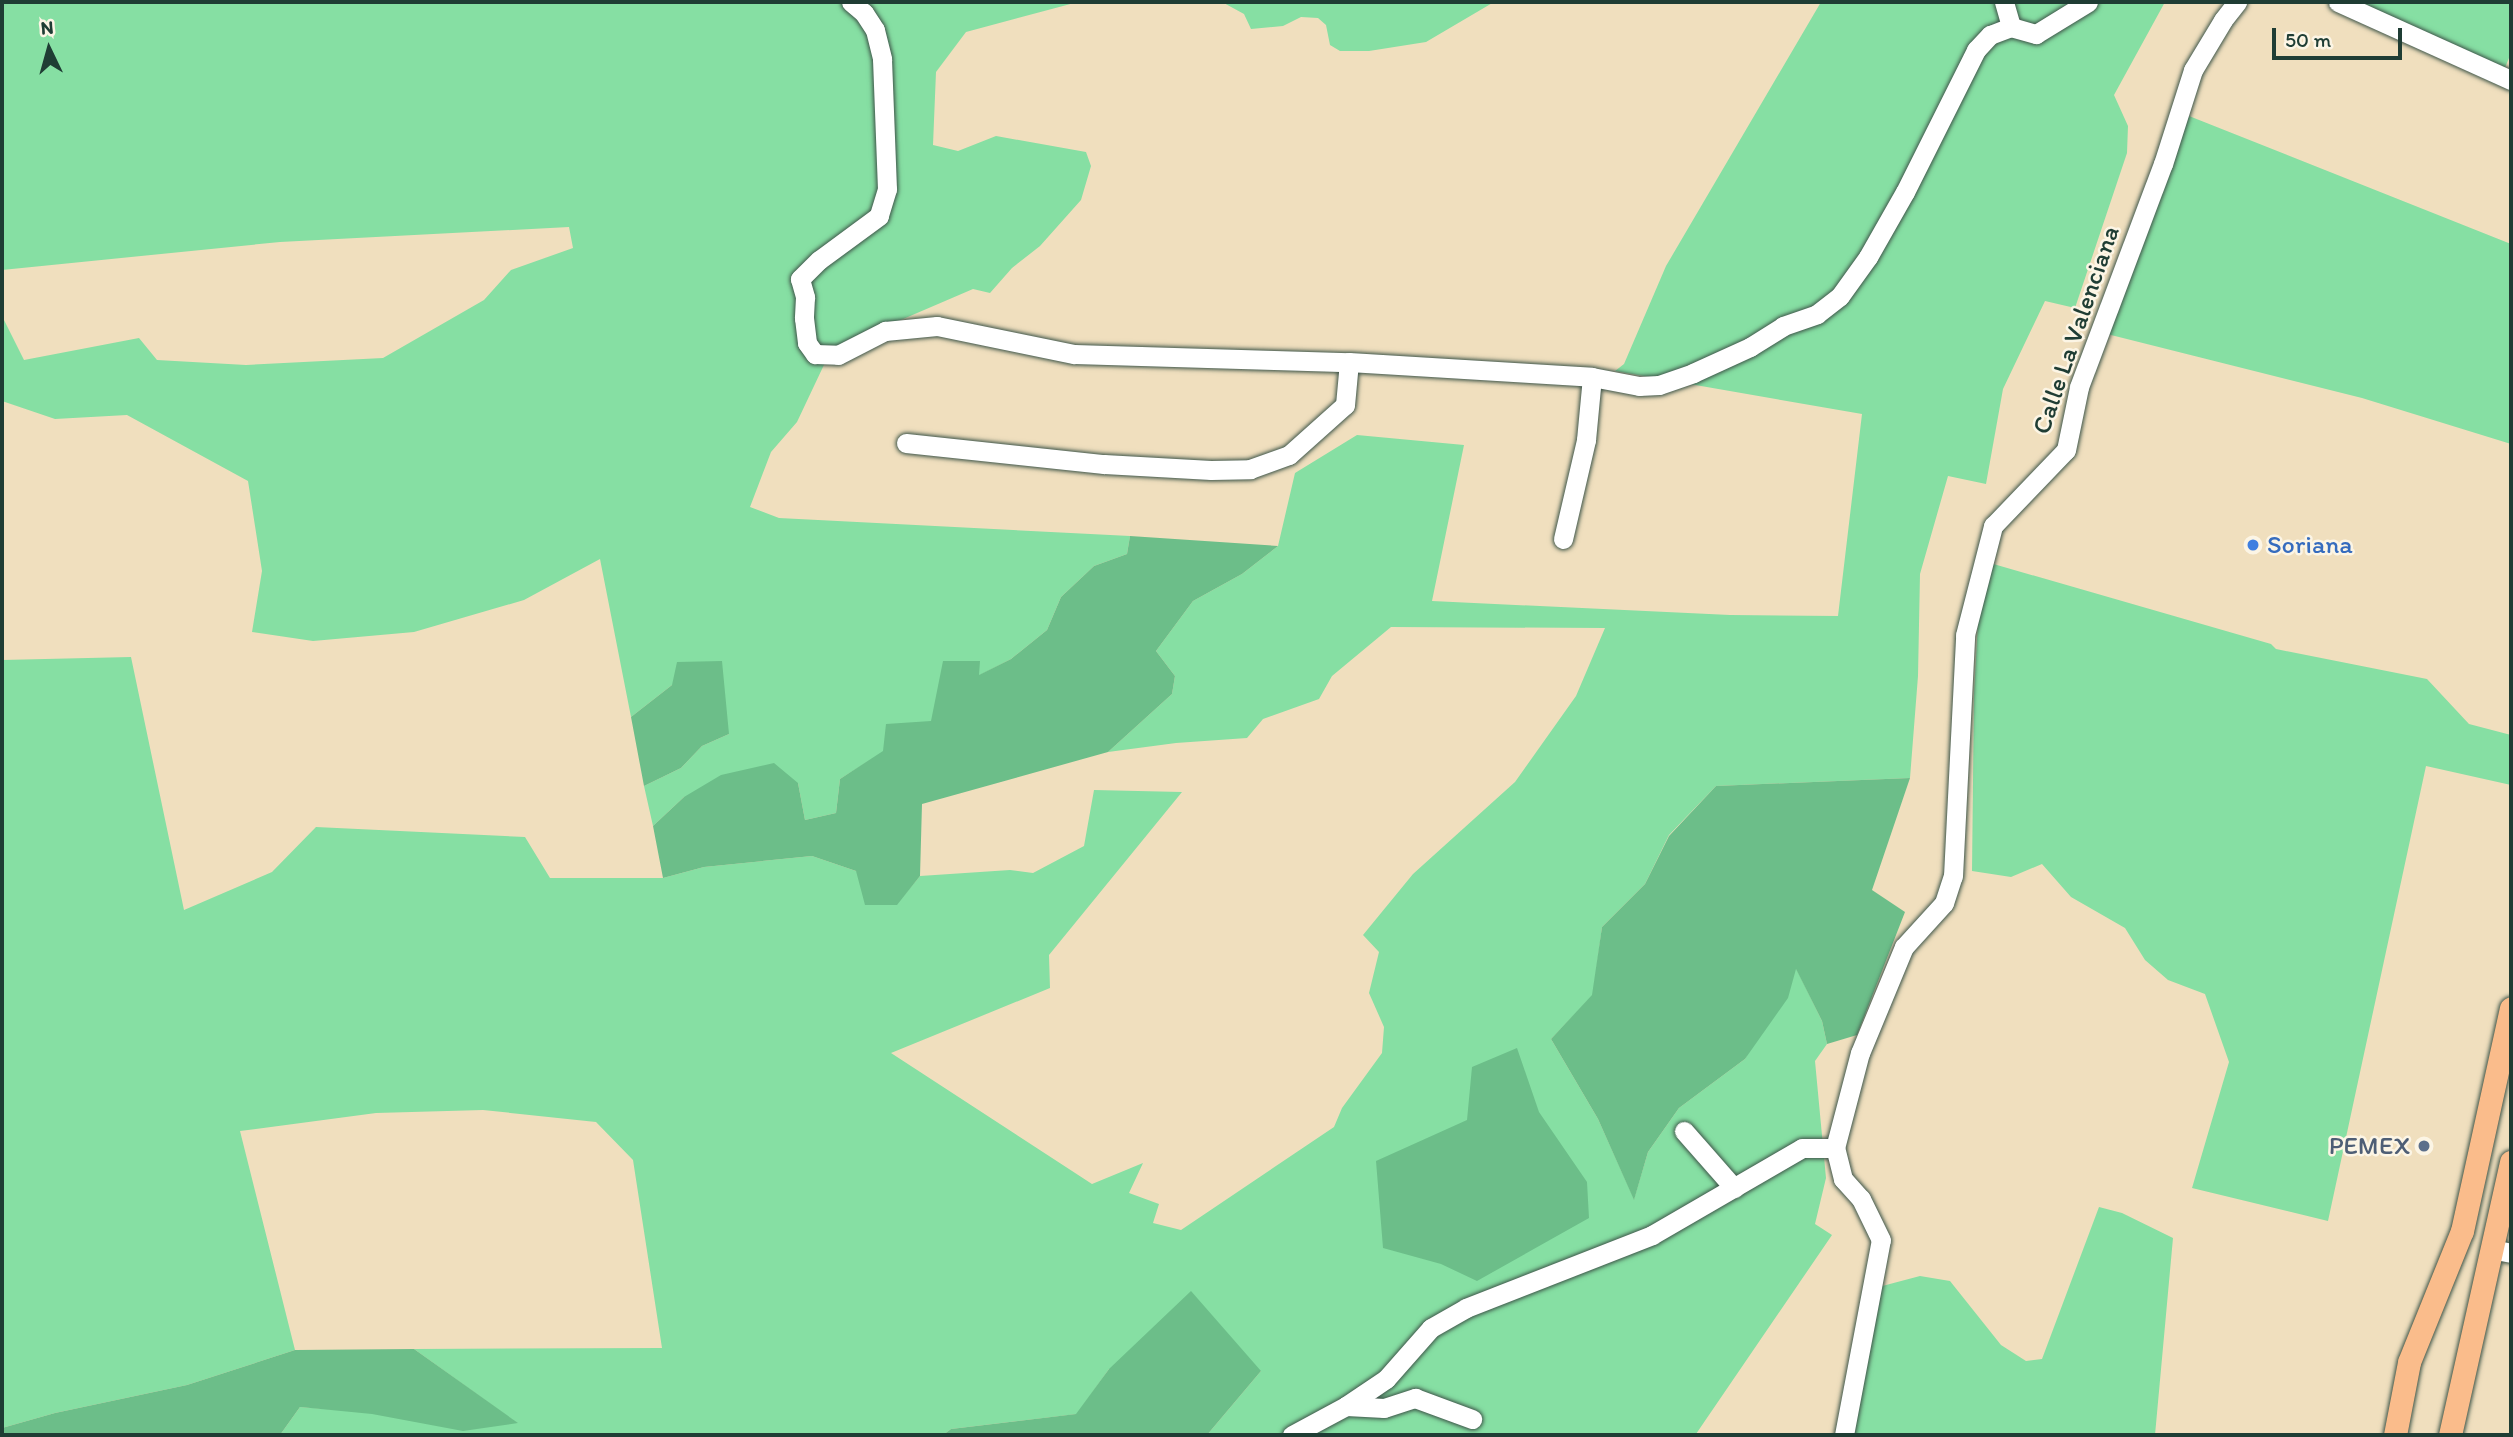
<!DOCTYPE html>
<style>
body{margin:0}
#map{position:relative;width:2513px;height:1437px;overflow:hidden;background:#f0dfbe;font-family:Itim,sans-serif}
div>[style]{position:absolute}
.green>*{inset:0;background:#86dfa3}
.forest>*{inset:0;background:#6cbe89}
.roads{filter:drop-shadow(0 0 2px #3e5549) drop-shadow(0 0 2px #3e5549)}
.minor>*{height:19px;margin:-9.5px;padding:0 9.5px;transform-origin:9.5px;border-radius:9.5px;background:#fff}
.major>*{height:23px;margin:-11.5px;padding:0 11.5px;transform-origin:11.5px;border-radius:11.5px;background:#fabc8b}
.dots>*{width:19px;height:19px;translate:-50% -50%;box-sizing:border-box;border:4px solid #fcf5e5;border-radius:50%}
span{translate:-50% -50%;white-space:nowrap;text-align:center;line-height:1.15;-webkit-text-stroke:5px #fcf5e5;paint-order:stroke}
.street-label{font-size:26px;color:#1f3d34}
.shop-label{font-size:26px;color:#366cbe}
.left{translate:0 -50%;text-align:left}
.service-label{font-size:26px;color:#4e5e75}
.right{translate:-100% -50%;text-align:right}
.frame{position:absolute;inset:0;border:4px solid #1f3d34;pointer-events:none}
.north{position:absolute;left:14px;top:14px;width:70px;height:70px;-webkit-text-stroke:5px #fcf5e5;paint-order:stroke;rotate:355deg;font-size:19px;font-weight:700;line-height:28px;text-align:center;color:#1f3d34}
.north::after{content:'';display:block;margin:auto;width:24px;height:32px;background:#1f3d34;clip-path:polygon(50% 0,100% 100%,50% 72%,0 100%)}
.scale{position:absolute;left:2272px;top:28px;width:130px;height:32px;box-sizing:border-box;border:4px solid #1f3d34;border-top:0;padding-left:9px;font-size:21px;line-height:24px;white-space:nowrap;color:#1f3d34;-webkit-text-stroke:5px #fcf5e5;paint-order:stroke}
</style>
<div id="map">
<div class="green">
<div style="clip-path:polygon(2px 2px,1078px 2px,966px 32px,936px 72px,933px 145px,958px 151px,996px 136px,1086px 152px,1091px 166px,1081px 200px,1040px 246px,1012px 268px,990px 293px,973px 289px,831px 350px,797px 422px,771px 452px,750px 507px,779px 518px,1130px 536px,1127px 554px,1094px 566px,1061px 597px,1047px 630px,1011px 659px,978px 676px,979px 661px,931px 722px,840px 779px,836px 813px,805px 820px,798px 783px,684px 797px,653px 826px,644px 786px,681px 768px,702px 746px,729px 734px,672px 685px,631px 717px,600px 559px,524px 600px,414px 632px,313px 641px,252px 632px,262px 571px,248px 481px,127px 415px,55px 419px,2px 401px,2px 316px,24px 360px,139px 338px,157px 360px,246px 365px,383px 358px,484px 300px,511px 270px,573px 248px,569px 227px,280px 242px,2px 270px)"></div>
<div style="clip-path:polygon(1222px 2px,1494px 2px,1426px 42px,1369px 51px,1340px 51px,1330px 45px,1326px 25px,1318px 18px,1301px 17px,1283px 26px,1251px 29px,1244px 14px)"></div>
<div style="clip-path:polygon(1821px 2px,2165px 2px,2114px 95px,2128px 126px,2127px 153px,2075px 308px,2045px 301px,2003px 389px,1986px 484px,1948px 476px,1920px 574px,1918px 676px,1910px 778px,1716px 786px,1669px 835px,1645px 884px,1602px 927px,1593px 995px,1551px 1039px,1598px 1119px,1634px 1199px,1648px 1152px,1679px 1108px,1745px 1059px,1796px 968px,1822px 1021px,1827px 1044px,1815px 1061px,1826px 1178px,1815px 1224px,1832px 1235px,1696px 1434px,1207px 1435px,1261px 1371px,1109px 1369px,1077px 1414px,951px 1429px,943px 1435px,280px 1435px,300px 1407px,517px 1423px,414px 1349px,662px 1348px,633px 1160px,596px 1122px,483px 1110px,376px 1113px,240px 1131px,295px 1350px,187px 1385px,55px 1413px,2px 1428px,2px 660px,131px 657px,184px 910px,272px 872px,316px 827px,525px 837px,550px 878px,663px 878px,704px 867px,812px 856px,856px 871px,896px 905px,920px 876px,1010px 870px,1033px 873px,1084px 846px,1094px 790px,1182px 792px,1049px 955px,1050px 988px,891px 1053px,1092px 1184px,1143px 1163px,1129px 1193px,1159px 1204px,1153px 1223px,1181px 1230px,1334px 1127px,1342px 1108px,1382px 1053px,1384px 1027px,1369px 993px,1379px 952px,1363px 935px,1413px 874px,1515px 782px,1576px 696px,1605px 628px,1391px 627px,1332px 676px,1319px 699px,1263px 719px,1247px 738px,1176px 743px,1108px 752px,1172px 694px,1175px 676px,1156px 651px,1193px 601px,1242px 574px,1278px 546px,1295px 473px,1357px 435px,1464px 445px,1432px 601px,1730px 615px,1838px 616px,1862px 414px,1615px 371px,1624px 364px,1666px 266px)"></div>
<div style="clip-path:polygon(2326px 2px,2511px 2px,2511px 53px,2498px 85px)"></div>
<div style="clip-path:polygon(2189px 116px,2511px 244px,2511px 444px,2362px 398px,2107px 334px)"></div>
<div style="clip-path:polygon(1990px 563px,2271px 644px,2276px 649px,2427px 679px,2469px 724px,2511px 735px,2511px 785px,2426px 766px,2328px 1221px,2192px 1188px,2229px 1062px,2205px 994px,2168px 980px,2145px 960px,2125px 928px,2071px 897px,2042px 864px,2011px 877px,1972px 871px,1974px 693px,1978px 622px)"></div>
<div style="clip-path:polygon(2099px 1207px,2122px 1213px,2173px 1238px,2155px 1435px,1844px 1435px,1871px 1289px,1920px 1276px,1950px 1281px,2001px 1345px,2026px 1361px,2042px 1359px)"></div>
</div>
<div class="forest">
<div style="clip-path:polygon(1130px 536px,1278px 546px,1242px 574px,1193px 601px,1156px 651px,1175px 676px,1172px 694px,1108px 752px,922px 804px,920px 876px,897px 905px,865px 905px,856px 871px,812px 856px,704px 867px,663px 878px,653px 826px,684px 797px,721px 775px,774px 763px,798px 783px,805px 820px,836px 813px,840px 779px,883px 751px,886px 724px,931px 721px,943px 661px,980px 661px,979px 675px,1011px 659px,1047px 630px,1061px 597px,1094px 566px,1127px 554px)"></div>
<div style="clip-path:polygon(722px 661px,729px 734px,702px 746px,681px 768px,644px 786px,631px 717px,672px 685px,677px 662px)"></div>
<div style="clip-path:polygon(1910px 778px,1872px 890px,1905px 912px,1857px 1035px,1827px 1044px,1822px 1021px,1796px 969px,1788px 998px,1745px 1059px,1679px 1108px,1648px 1152px,1634px 1200px,1598px 1119px,1551px 1039px,1592px 995px,1602px 927px,1645px 884px,1669px 836px,1716px 786px)"></div>
<div style="clip-path:polygon(1517px 1048px,1539px 1112px,1587px 1182px,1589px 1218px,1477px 1281px,1441px 1264px,1383px 1248px,1376px 1161px,1467px 1120px,1472px 1067px)"></div>
<div style="clip-path:polygon(1191px 1291px,1261px 1371px,1207px 1435px,943px 1435px,951px 1429px,1076px 1414px,1109px 1369px)"></div>
<div style="clip-path:polygon(414px 1349px,518px 1423px,463px 1431px,372px 1414px,300px 1407px,280px 1435px,2px 1435px,2px 1428px,55px 1413px,187px 1385px,295px 1350px)"></div>
</div>
<div class="roads">
<div class="minor">
<div style="left:851px;top:2px;width:17px;rotate:40deg"></div>
<div style="left:864px;top:13px;width:20px;rotate:57deg"></div>
<div style="left:875px;top:30px;width:30px;rotate:76deg"></div>
<div style="left:882px;top:59px;width:130px;rotate:87.8deg"></div>
<div style="left:887px;top:189px;width:28px;rotate:107deg"></div>
<div style="left:879px;top:216px;width:74px;rotate:143.7deg"></div>
<div style="left:819px;top:260px;width:27px;rotate:135deg"></div>
<div style="left:800px;top:279px;width:19px;rotate:74deg"></div>
<div style="left:805px;top:297px;width:21px;rotate:93deg"></div>
<div style="left:804px;top:318px;width:25px;rotate:83deg"></div>
<div style="left:807px;top:343px;width:14px;rotate:54deg"></div>
<div style="left:815px;top:354px;width:23px;rotate:2deg"></div>
<div style="left:838px;top:355px;width:53px;rotate:-27.1deg"></div>
<div style="left:885px;top:331px;width:52px;rotate:-5.5deg"></div>
<div style="left:937px;top:326px;width:140px;rotate:11.6deg"></div>
<div style="left:1074px;top:354px;width:275px;rotate:1.7deg"></div>
<div style="left:1349px;top:362px;width:243px;rotate:3.5deg"></div>
<div style="left:1592px;top:377px;width:48px;rotate:10.8deg"></div>
<div style="left:1639px;top:386px;width:20px;rotate:-3deg"></div>
<div style="left:1659px;top:385px;width:36px;rotate:-19deg"></div>
<div style="left:1693px;top:373px;width:63px;rotate:-24.5deg"></div>
<div style="left:1750px;top:347px;width:39px;rotate:-32deg"></div>
<div style="left:1783px;top:326px;width:36px;rotate:-19deg"></div>
<div style="left:1817px;top:314px;width:29px;rotate:-38deg"></div>
<div style="left:1840px;top:296px;width:48px;rotate:-54.3deg"></div>
<div style="left:1868px;top:257px;width:75px;rotate:-60.4deg"></div>
<div style="left:1905px;top:192px;width:159px;rotate:-63.4deg"></div>
<div style="left:1976px;top:50px;width:21px;rotate:-47deg"></div>
<div style="left:1990px;top:35px;width:22px;rotate:-21deg"></div>
<div style="left:2004px;top:2px;width:26px;rotate:74deg"></div>
<div style="left:2011px;top:27px;width:26px;rotate:16deg"></div>
<div style="left:2036px;top:34px;width:61px;rotate:-31.6deg"></div>
<div style="left:2338px;top:2px;width:190px;rotate:24.3deg"></div>
<div style="left:906px;top:443px;width:199px;rotate:6.1deg"></div>
<div style="left:1104px;top:464px;width:107px;rotate:3.2deg"></div>
<div style="left:1211px;top:470px;width:39px;rotate:-1deg"></div>
<div style="left:1250px;top:469px;width:41px;rotate:-19.7deg"></div>
<div style="left:1289px;top:455px;width:75px;rotate:-41.8deg"></div>
<div style="left:1345px;top:405px;width:43px;rotate:-84.7deg"></div>
<div style="left:1563px;top:539px;width:102px;rotate:-76.9deg"></div>
<div style="left:1586px;top:440px;width:63px;rotate:-84.6deg"></div>
<div style="left:1684px;top:1131px;width:76px;rotate:48.7deg"></div>
<div style="left:2491px;top:1249px;width:20px;rotate:11deg"></div>
<div style="left:1346px;top:1406px;width:38px;rotate:3deg"></div>
<div style="left:1384px;top:1408px;width:33px;rotate:-18deg"></div>
<div style="left:1415px;top:1398px;width:61px;rotate:20.2deg"></div>
<div style="left:1292px;top:1435px;width:61px;rotate:-28.2deg"></div>
<div style="left:1346px;top:1406px;width:48px;rotate:-34deg"></div>
<div style="left:1386px;top:1379px;width:68px;rotate:-48.6deg"></div>
<div style="left:1431px;top:1328px;width:40px;rotate:-29.7deg"></div>
<div style="left:1466px;top:1308px;width:200px;rotate:-21.4deg"></div>
<div style="left:1652px;top:1235px;width:173px;rotate:-30.1deg"></div>
<div style="left:1802px;top:1148px;width:33px"></div>
<div style="left:1844px;top:1435px;width:198px;rotate:-79.3deg"></div>
<div style="left:1881px;top:1240px;width:46px;rotate:-116deg"></div>
<div style="left:1861px;top:1199px;width:27px;rotate:-132deg"></div>
<div style="left:1843px;top:1179px;width:32px;rotate:-104deg"></div>
<div style="left:1835px;top:1148px;width:98px;rotate:-75.3deg"></div>
<div style="left:1860px;top:1053px;width:115px;rotate:-67.5deg"></div>
<div style="left:1904px;top:947px;width:59px;rotate:-47.7deg"></div>
<div style="left:1944px;top:903px;width:28px;rotate:-72deg"></div>
<div style="left:1953px;top:876px;width:241px;rotate:-87.1deg"></div>
<div style="left:1965px;top:635px;width:113px;rotate:-75.6deg"></div>
<div style="left:1993px;top:526px;width:105px;rotate:-46.2deg"></div>
<div style="left:2066px;top:450px;width:64px;rotate:-78.3deg"></div>
<div style="left:2079px;top:387px;width:238px;rotate:-69.4deg"></div>
<div style="left:2163px;top:164px;width:99px;rotate:-72.3deg"></div>
<div style="left:2193px;top:70px;width:58px;rotate:-59deg"></div>
<div style="left:2223px;top:20px;width:23px;rotate:-52deg"></div>
</div>
<div class="major">
<div style="left:2395px;top:1435px;width:74px;rotate:-79.1deg"></div>
<div style="left:2409px;top:1362px;width:141px;rotate:-68deg"></div>
<div style="left:2462px;top:1231px;width:228px;rotate:-77.6deg"></div>
<div style="left:2450px;top:1435px;width:280px;rotate:-77.4deg"></div>
</div>
</div>
<div class="dots">
<div style="left:2253px;top:545px;background:#3f7fe0"></div>
<div style="left:2424px;top:1146px;background:#5c6f8a"></div>
</div>
<div class="street-label">
<span style="left:2076px;top:330px;rotate:-71deg">Calle La Valenciana</span>
</div>
<div class="shop-label">
<span class="left" style="left:2267px;top:545px">Soriana</span>
</div>
<div class="service-label">
<span class="right" style="left:2410px;top:1146px">PEMEX</span>
</div>
<div class="frame"></div>
<div class="north">N</div>
<div class="scale">50 m</div>
</div>
